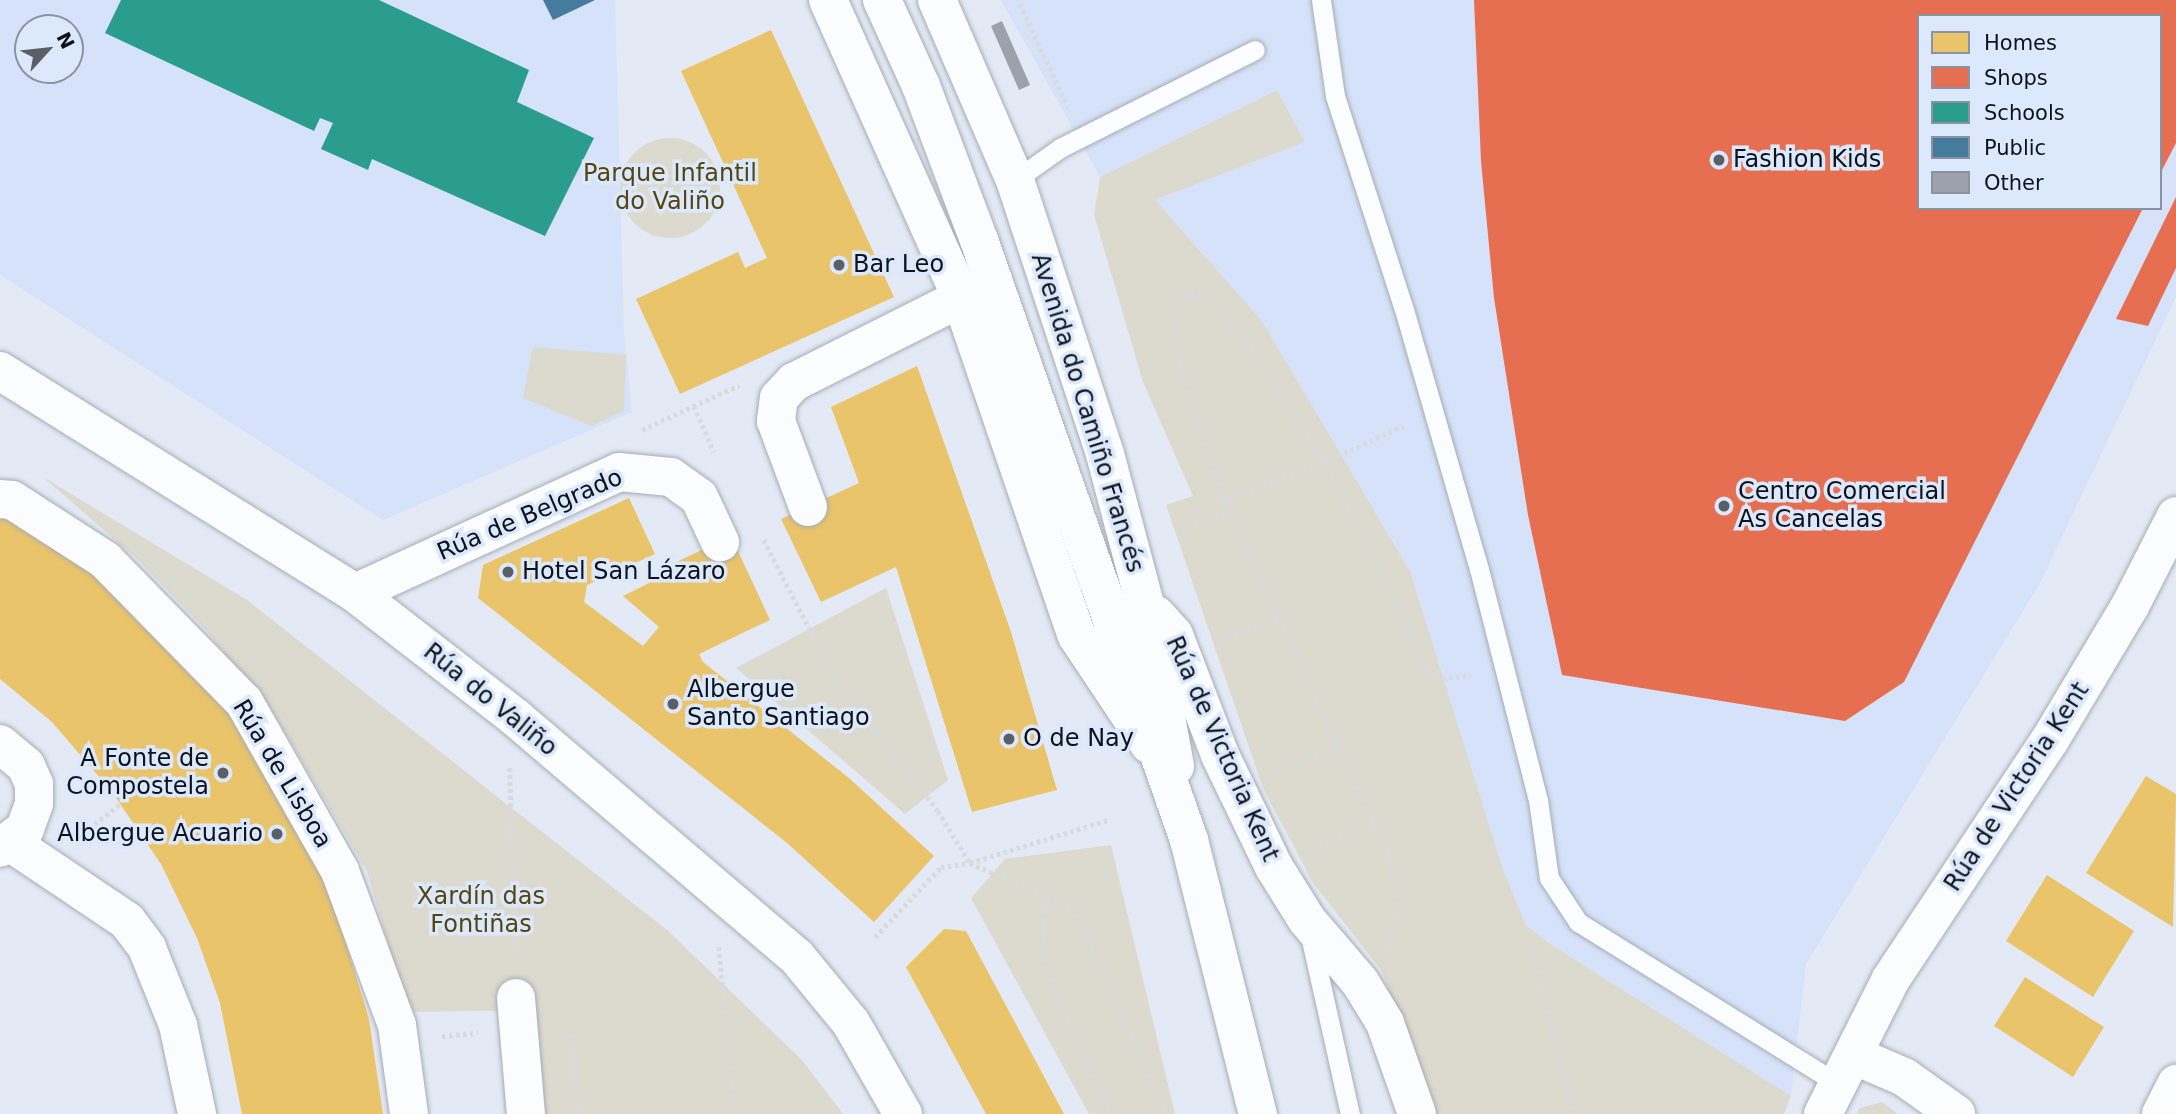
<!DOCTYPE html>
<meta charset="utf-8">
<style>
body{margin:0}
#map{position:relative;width:2176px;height:1114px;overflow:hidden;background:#e3eaf5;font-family:"DejaVu Sans",sans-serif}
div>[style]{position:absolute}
.built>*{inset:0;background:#d5e2f9}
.green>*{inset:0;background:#dcdace}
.round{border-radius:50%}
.homes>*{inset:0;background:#e9c46a}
.shops>*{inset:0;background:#e76f51}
.schools>*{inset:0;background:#2a9d8f}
.public>*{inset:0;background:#457b9d}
.building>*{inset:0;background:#9ca2ab}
.path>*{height:4.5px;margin-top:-2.25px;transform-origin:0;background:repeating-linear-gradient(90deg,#d8dadd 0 3.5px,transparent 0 7px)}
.roads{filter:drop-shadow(0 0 2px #a6acb5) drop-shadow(0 0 2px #a6acb5)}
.lane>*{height:19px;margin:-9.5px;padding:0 9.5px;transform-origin:9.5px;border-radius:9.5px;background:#fbfcfe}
.street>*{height:38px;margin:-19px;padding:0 19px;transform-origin:19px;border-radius:19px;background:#fbfcfe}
.primary>*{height:38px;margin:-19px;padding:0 19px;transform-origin:19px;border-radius:19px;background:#fbfcfe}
.dots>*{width:19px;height:19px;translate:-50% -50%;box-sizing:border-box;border:4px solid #dce8fc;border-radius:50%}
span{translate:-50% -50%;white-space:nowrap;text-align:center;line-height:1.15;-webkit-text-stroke:7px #dce8fc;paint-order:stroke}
.poi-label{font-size:24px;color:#0e131b}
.left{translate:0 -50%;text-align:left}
.right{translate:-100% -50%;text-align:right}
.park-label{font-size:24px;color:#554611}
.street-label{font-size:24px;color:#0e131b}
.legend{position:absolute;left:1917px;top:14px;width:245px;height:196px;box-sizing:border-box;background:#dce8fc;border:2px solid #8a93a2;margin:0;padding:9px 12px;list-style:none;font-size:21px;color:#0e131b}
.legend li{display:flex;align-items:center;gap:14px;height:35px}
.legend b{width:35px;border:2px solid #8a93a2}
.north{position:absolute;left:14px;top:14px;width:70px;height:70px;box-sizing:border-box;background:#dce8fc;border:2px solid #8a93a2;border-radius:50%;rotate:63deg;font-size:19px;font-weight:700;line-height:28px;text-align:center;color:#0e131b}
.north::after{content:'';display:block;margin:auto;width:24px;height:32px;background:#595e67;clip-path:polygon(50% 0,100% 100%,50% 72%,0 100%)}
</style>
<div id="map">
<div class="built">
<div style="clip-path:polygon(evenodd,0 0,615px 0,624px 332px,632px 412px,383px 520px,0 275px,0 0,28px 28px,70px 28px,70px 70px,28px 70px,28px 28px)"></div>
<div style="clip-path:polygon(evenodd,1001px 0,2176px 0,2176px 297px,2039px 585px,1806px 964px,1791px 1096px,1550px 944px,1526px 925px,1503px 871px,1410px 571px,1262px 321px,1155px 200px,1305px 142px,1277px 90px,1100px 177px,1001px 0,1919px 16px,2160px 16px,2160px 208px,1919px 208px,1919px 16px)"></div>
</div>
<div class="green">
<div style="clip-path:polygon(1277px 90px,1305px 142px,1155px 200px,1262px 321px,1410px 571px,1503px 870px,1526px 925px,1550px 944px,1791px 1096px,1784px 1114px,1436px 1114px,1381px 970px,1313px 883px,1263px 788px,1166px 505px,1193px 496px,1143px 382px,1094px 215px,1100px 177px)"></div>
<div class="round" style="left:620px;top:138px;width:100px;height:100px"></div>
<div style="clip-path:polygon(533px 347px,626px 355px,624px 411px,591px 426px,523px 398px)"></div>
<div style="clip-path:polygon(43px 477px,247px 600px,667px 930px,802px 1060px,843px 1114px,543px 1114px,536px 1010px,408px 1012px,367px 871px,275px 715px,204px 628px,138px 560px)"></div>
<div style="clip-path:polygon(886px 588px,948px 780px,905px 814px,736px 668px)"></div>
<div style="clip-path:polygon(1111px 845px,1175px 1114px,1089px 1114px,971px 898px,1005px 859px)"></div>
<div style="clip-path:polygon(1882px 1102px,1898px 1114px,1857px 1114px,1859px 1108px)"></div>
</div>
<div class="homes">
<div style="clip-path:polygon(771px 30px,894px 297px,680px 394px,636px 299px,738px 252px,745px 268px,767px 258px,681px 71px)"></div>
<div style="clip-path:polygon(917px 366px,1011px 632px,1057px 790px,972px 812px,896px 567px,821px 602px,781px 519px,859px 483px,831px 407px)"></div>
<div style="clip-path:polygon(629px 498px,655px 554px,587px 585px,584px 602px,643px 646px,659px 627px,623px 596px,669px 573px,666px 567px,731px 536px,770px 620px,699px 654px,703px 662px,849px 778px,934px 856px,874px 922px,787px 843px,478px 598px,483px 565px)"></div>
<div style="clip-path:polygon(14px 516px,71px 553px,224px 706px,257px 753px,328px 885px,369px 1019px,383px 1114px,242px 1114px,220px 1003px,197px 938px,161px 864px,112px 792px,52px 722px,0 679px,0 518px)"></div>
<div style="clip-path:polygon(2146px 776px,2176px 794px,2173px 927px,2086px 873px)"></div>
<div style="clip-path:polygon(2047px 875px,2134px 931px,2093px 997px,2006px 941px)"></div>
<div style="clip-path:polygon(944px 929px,966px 931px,1064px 1114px,986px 1114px,906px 967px)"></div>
<div style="clip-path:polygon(2025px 977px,2104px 1027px,2073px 1077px,1994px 1026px)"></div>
</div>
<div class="shops">
<div style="clip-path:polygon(1474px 0,2176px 0,2176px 143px,2160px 174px,2160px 16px,1919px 16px,1919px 208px,2143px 208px,1904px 682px,1845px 721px,1562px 675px,1528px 515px,1494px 298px,1481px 161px)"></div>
<div style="clip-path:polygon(2176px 197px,2176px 268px,2148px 326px,2116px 319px)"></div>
</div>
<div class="schools">
<div style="clip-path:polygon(121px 0,379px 0,529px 70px,517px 102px,594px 138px,545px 236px,372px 159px,368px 170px,321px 149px,333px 123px,320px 118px,314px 131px,105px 33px)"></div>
</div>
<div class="public">
<div style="clip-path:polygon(543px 0,595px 0,553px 20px)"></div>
</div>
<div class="building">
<div style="clip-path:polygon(1002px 21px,1030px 85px,1019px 90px,991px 26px)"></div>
</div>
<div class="path">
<div style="left:1020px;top:4px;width:114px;rotate:65deg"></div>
<div style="left:694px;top:406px;width:50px;rotate:66.5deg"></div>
<div style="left:642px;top:430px;width:107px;rotate:-24.9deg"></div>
<div style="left:1224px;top:499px;width:108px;rotate:-20.1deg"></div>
<div style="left:1325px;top:462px;width:86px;rotate:-24.8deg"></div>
<div style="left:1181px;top:530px;width:51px;rotate:-18.4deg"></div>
<div style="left:764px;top:540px;width:145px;rotate:62.9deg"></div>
<div style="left:830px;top:669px;width:178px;rotate:52.7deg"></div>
<div style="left:938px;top:811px;width:61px;rotate:58.4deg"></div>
<div style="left:970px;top:863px;width:113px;rotate:23.4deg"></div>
<div style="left:1074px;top:908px;width:226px;rotate:65.7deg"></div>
<div style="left:1221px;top:641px;width:60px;rotate:-20.6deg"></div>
<div style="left:510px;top:768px;width:187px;rotate:88.5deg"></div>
<div style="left:1276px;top:770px;width:69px;rotate:-21.3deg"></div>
<div style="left:78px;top:837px;width:53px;rotate:-38.2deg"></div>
<div style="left:1313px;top:850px;width:69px;rotate:-24deg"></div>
<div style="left:1047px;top:896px;width:63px;rotate:94.5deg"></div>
<div style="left:1042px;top:959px;width:170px;rotate:66deg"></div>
<div style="left:875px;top:937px;width:96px;rotate:-46.7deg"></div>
<div style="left:941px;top:867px;width:29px;rotate:-8deg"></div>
<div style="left:970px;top:863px;width:147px;rotate:-17.4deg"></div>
<div style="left:719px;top:947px;width:168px;rotate:84.5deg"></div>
<div style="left:1387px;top:947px;width:30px;rotate:-70deg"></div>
<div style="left:1397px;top:919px;width:28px;rotate:-90deg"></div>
<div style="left:1397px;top:891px;width:39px;rotate:-103deg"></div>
<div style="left:1388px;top:853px;width:390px;rotate:-114.9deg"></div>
<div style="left:1224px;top:499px;width:143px;rotate:-108.3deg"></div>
<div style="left:1179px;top:363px;width:36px;rotate:-98deg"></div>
<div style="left:1174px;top:327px;width:22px;rotate:-82deg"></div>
<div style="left:1177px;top:305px;width:11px;rotate:-49deg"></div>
<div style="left:1184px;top:297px;width:14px;rotate:-17deg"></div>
<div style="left:1197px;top:293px;width:14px;rotate:17deg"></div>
<div style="left:1210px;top:297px;width:64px;rotate:50.1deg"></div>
<div style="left:1251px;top:346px;width:138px;rotate:57.5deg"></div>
<div style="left:1325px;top:462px;width:118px;rotate:62.1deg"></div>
<div style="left:1380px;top:566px;width:110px;rotate:66.5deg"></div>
<div style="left:1424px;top:667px;width:16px;rotate:47deg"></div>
<div style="left:1435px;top:679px;width:36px;rotate:-6deg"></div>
<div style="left:1535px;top:956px;width:163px;rotate:76.1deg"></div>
<div style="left:560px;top:1034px;width:13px"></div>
<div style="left:573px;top:1034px;width:80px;rotate:86.4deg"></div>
<div style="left:442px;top:1036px;width:36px;rotate:-5deg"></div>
</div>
<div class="roads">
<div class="lane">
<div style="left:1321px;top:0;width:97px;rotate:81.7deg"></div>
<div style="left:1335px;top:96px;width:221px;rotate:72.1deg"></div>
<div style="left:1403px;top:306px;width:274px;rotate:73.9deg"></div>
<div style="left:1479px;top:569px;width:238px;rotate:75.7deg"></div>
<div style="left:1538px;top:800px;width:79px;rotate:82deg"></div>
<div style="left:1549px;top:878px;width:53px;rotate:56.6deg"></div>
<div style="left:1578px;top:922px;width:306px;rotate:31.9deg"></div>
<div style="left:1015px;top:180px;width:55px;rotate:-35.4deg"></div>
<div style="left:1060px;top:148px;width:218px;rotate:-26.7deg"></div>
<div style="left:1309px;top:931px;width:188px;rotate:77.4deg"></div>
</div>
<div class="street">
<div style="left:828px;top:0;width:326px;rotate:65.9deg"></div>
<div style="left:961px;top:298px;width:357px;rotate:71.1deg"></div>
<div style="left:1077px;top:636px;width:130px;rotate:56.3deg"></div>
<div style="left:937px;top:0;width:196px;rotate:66.6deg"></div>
<div style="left:1015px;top:180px;width:288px;rotate:71.8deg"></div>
<div style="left:1105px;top:454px;width:155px;rotate:75.1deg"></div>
<div style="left:1145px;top:604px;width:165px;rotate:79.5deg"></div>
<div style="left:0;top:371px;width:419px;rotate:32deg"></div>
<div style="left:355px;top:593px;width:204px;rotate:37.8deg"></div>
<div style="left:516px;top:718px;width:367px;rotate:40.4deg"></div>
<div style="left:796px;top:956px;width:87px;rotate:50.6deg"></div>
<div style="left:851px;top:1023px;width:105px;rotate:60.3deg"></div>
<div style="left:0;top:499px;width:12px;rotate:5deg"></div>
<div style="left:12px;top:500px;width:111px;rotate:32.8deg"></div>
<div style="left:105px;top:560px;width:199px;rotate:45.6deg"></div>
<div style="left:244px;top:702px;width:194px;rotate:60.4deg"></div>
<div style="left:340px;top:871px;width:164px;rotate:69.7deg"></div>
<div style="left:397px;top:1025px;width:90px;rotate:82.3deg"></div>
<div style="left:808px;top:507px;width:92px;rotate:-110.4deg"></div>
<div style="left:776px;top:421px;width:23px;rotate:-83deg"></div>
<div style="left:779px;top:398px;width:22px;rotate:-47deg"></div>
<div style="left:794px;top:382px;width:187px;rotate:-26.7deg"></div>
<div style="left:355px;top:593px;width:290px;rotate:-24.6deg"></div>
<div style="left:619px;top:472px;width:52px;rotate:5.5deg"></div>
<div style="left:671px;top:477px;width:34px;rotate:36deg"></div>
<div style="left:699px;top:497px;width:50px;rotate:65deg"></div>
<div style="left:1156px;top:615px;width:27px;rotate:48deg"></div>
<div style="left:1174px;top:635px;width:129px;rotate:69deg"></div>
<div style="left:1220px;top:755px;width:124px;rotate:64.3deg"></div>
<div style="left:1274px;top:867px;width:62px;rotate:58.1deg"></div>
<div style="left:1307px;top:920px;width:82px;rotate:49.5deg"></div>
<div style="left:1360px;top:982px;width:48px;rotate:58.6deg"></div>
<div style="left:1385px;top:1023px;width:96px;rotate:70.6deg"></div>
<div style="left:0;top:744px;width:34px;rotate:40deg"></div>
<div style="left:26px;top:766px;width:20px;rotate:66deg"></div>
<div style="left:34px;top:784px;width:20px;rotate:90deg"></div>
<div style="left:34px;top:804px;width:27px;rotate:110deg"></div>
<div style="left:25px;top:829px;width:31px;rotate:143deg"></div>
<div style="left:11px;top:843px;width:140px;rotate:33.9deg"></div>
<div style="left:127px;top:921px;width:34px;rotate:53deg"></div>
<div style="left:147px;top:948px;width:83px;rotate:68.1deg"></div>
<div style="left:178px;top:1025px;width:91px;rotate:77.9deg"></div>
<div style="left:516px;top:998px;width:116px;rotate:85.1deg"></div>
<div style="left:1853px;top:1055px;width:56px;rotate:23.3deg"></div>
<div style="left:1904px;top:1077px;width:64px;rotate:35.4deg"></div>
<div style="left:1823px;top:1114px;width:151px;rotate:-63.3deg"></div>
<div style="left:1891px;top:979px;width:287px;rotate:-56.4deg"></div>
<div style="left:2050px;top:740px;width:156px;rotate:-59.2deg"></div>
<div style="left:2130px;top:606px;width:101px;rotate:-62.9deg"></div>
<div style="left:2161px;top:1114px;width:34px;rotate:-63deg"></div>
</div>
<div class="primary">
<div style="left:882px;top:0;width:94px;rotate:65.6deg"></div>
<div style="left:921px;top:86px;width:165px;rotate:69.4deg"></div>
<div style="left:979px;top:240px;width:636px;rotate:70.71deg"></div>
<div style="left:1189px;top:840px;width:283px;rotate:75.9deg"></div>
</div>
</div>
<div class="dots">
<div style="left:1719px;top:160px;background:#595e67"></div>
<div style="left:839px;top:265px;background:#595e67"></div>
<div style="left:1724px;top:506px;background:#595e67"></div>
<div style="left:508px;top:572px;background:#595e67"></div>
<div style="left:673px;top:704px;background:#595e67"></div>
<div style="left:1009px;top:739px;background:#595e67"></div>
<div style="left:223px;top:773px;background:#595e67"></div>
<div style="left:277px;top:834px;background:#595e67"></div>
</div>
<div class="poi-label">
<span class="left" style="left:1733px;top:160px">Fashion Kids</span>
<span class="left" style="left:853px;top:265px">Bar Leo</span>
<span class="left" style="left:1738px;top:506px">Centro Comercial<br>As Cancelas</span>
<span class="left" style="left:522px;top:572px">Hotel San Lázaro</span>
<span class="left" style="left:687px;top:704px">Albergue<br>Santo Santiago</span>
<span class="left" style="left:1023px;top:739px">O de Nay</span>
<span class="right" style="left:209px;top:773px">A Fonte de<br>Compostela</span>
<span class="right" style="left:263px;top:834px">Albergue Acuario</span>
</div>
<div class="park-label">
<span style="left:670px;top:188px">Parque Infantil<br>do Valiño</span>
<span style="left:481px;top:911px">Xardín das<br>Fontiñas</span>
</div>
<div class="street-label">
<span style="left:1087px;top:413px;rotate:73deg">Avenida do Camiño Francés</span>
<span style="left:530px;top:515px;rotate:-23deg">Rúa de Belgrado</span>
<span style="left:490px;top:700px;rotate:39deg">Rúa do Valiño</span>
<span style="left:1222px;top:749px;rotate:66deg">Rúa de Victoria Kent</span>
<span style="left:282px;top:774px;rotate:59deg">Rúa de Lisboa</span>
<span style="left:2017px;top:787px;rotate:-57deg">Rúa de Victoria Kent</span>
</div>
<ul class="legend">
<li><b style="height:19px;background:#e9c46a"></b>Homes</li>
<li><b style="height:19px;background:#e76f51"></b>Shops</li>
<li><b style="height:19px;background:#2a9d8f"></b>Schools</li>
<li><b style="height:19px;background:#457b9d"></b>Public</li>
<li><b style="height:19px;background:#9ca2ab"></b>Other</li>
</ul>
<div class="north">N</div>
</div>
